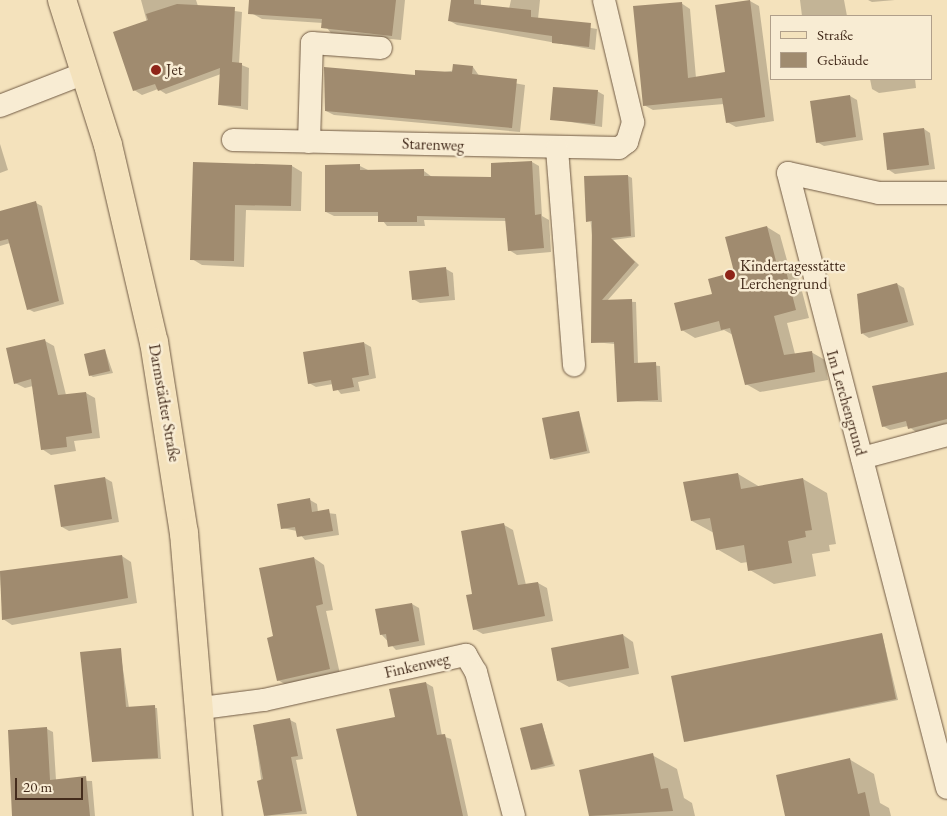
<!DOCTYPE html>
<meta charset="utf-8">
<style>
body{margin:0}
#map{position:relative;width:947px;height:816px;overflow:hidden;background:#f4e2bc;font-family:"EB Garamond",serif}
div>[style]{position:absolute}
.shadow>*{inset:0;background:#0003}
.building>*{inset:0;background:#a08b6f}
.roads{filter:drop-shadow(0 0 1px #705a44) drop-shadow(0 0 1px #705a44)}
.street>*{height:22px;margin:-11px;padding:0 11px;transform-origin:11px;border-radius:11px;background:#f8ecd3}
.primary>*{height:28px;margin:-14px;padding:0 14px;transform-origin:14px;border-radius:14px;background:#f4e2bc}
.dots>*{width:14px;height:14px;translate:-50% -50%;box-sizing:border-box;border:2px solid #f8ecd3;border-radius:50%}
span{translate:-50% -50%;white-space:nowrap;text-align:center;line-height:1.15;-webkit-text-stroke:5px #f8ecd3;paint-order:stroke}
.poi-label{font-size:16px;color:#442c1c}
.left{translate:0 -50%;text-align:left}
.street-label{font-size:16px;color:#442c1c}
.legend{position:absolute;left:770px;top:15px;width:162px;height:65px;box-sizing:border-box;background:#f8ecd3;border:1px solid #b09f8a;margin:0;padding:6px 9px;list-style:none;font-size:15px;color:#442c1c}
.legend li{display:flex;align-items:center;gap:10px;height:25px}
.legend b{width:25px;border:1px solid #b09f8a}
.scale{position:absolute;left:15px;top:778px;width:68px;height:22px;box-sizing:border-box;border:2px solid #442c1c;border-top:0;padding-left:6px;font-size:15px;line-height:18px;white-space:nowrap;color:#442c1c;-webkit-text-stroke:4px #f8ecd3;paint-order:stroke}
</style>
<div id="map">
<div class="shadow">
<div style="clip-path:polygon(141px 0,196px 0,198px 6px,242px 12px,239px 64px,249px 68px,248px 110px,220px 105px,221px 74px,166px 94px,158px 89px,142px 95px,134px 90px,147px 22px)"></div>
<div style="clip-path:polygon(254px 0,405px 0,401px 40px,331px 33px,323px 23px,262px 19px,253px 14px)"></div>
<div style="clip-path:polygon(452px 0,481px 0,481px 6px,509px 9px,511px 0,540px 0,538px 19px,597px 29px,595px 50px,457px 25px,450px 21px)"></div>
<div style="clip-path:polygon(800px 0,844px 0,847px 16px,802px 16px)"></div>
<div style="clip-path:polygon(868px 0,895px 0,872px 2px)"></div>
<div style="clip-path:polygon(750px 1px,759px 6px,774px 121px,736px 127px,727px 122px,724px 104px,653px 110px,644px 105px,681px 3px,690px 9px,696px 78px,726px 73px,716px 6px)"></div>
<div style="clip-path:polygon(473px 67px,480px 77px,525px 85px,520px 132px,334px 115px,326px 111px,416px 77px)"></div>
<div style="clip-path:polygon(870px 79px,915px 79px,916px 88px,879px 93px,872px 89px)"></div>
<div style="clip-path:polygon(597px 91px,604px 95px,602px 127px,552px 119px)"></div>
<div style="clip-path:polygon(850px 96px,857px 100px,863px 140px,824px 146px,817px 142px)"></div>
<div style="clip-path:polygon(924px 129px,930px 133px,935px 169px,895px 174px,889px 170px)"></div>
<div style="clip-path:polygon(0 144px,8px 170px,0 173px)"></div>
<div style="clip-path:polygon(532px 162px,539px 166px,542px 216px,549px 220px,551px 252px,517px 255px,509px 250px,507px 221px,424px 220px,425px 226px,387px 226px,379px 216px,334px 216px,326px 212px,360px 166px,368px 170px,424px 171px,432px 177px,493px 178px)"></div>
<div style="clip-path:polygon(194px 164px,292px 166px,302px 172px,301px 211px,246px 210px,244px 267px,202px 265px,192px 259px)"></div>
<div style="clip-path:polygon(628px 176px,632px 178px,635px 237px,613px 240px,639px 265px,607px 301px,636px 302px,638px 364px,660px 366px,662px 402px,618px 401px,615px 344px,593px 342px,595px 264px,586px 178px)"></div>
<div style="clip-path:polygon(36px 203px,42px 206px,64px 304px,34px 312px,28px 309px,10px 243px,0 246px,0 212px)"></div>
<div style="clip-path:polygon(767px 227px,780px 235px,790px 271px,798px 276px,809px 318px,787px 323px,795px 354px,811px 352px,825px 360px,828px 380px,760px 392px,746px 384px,733px 335px,724px 330px,695px 338px,682px 330px,735px 273px)"></div>
<div style="clip-path:polygon(446px 269px,453px 273px,455px 300px,420px 303px,413px 299px)"></div>
<div style="clip-path:polygon(897px 284px,904px 288px,914px 325px,869px 338px,863px 334px)"></div>
<div style="clip-path:polygon(45px 341px,54px 346px,66px 395px,86px 393px,95px 398px,100px 438px,74px 441px,76px 451px,51px 455px,42px 449px,33px 386px,25px 388px,15px 383px)"></div>
<div style="clip-path:polygon(364px 343px,371px 347px,376px 378px,358px 382px,360px 391px,341px 394px,333px 384px,316px 387px,309px 383px)"></div>
<div style="clip-path:polygon(105px 350px,113px 373px,93px 377px,90px 375px)"></div>
<div style="clip-path:polygon(947px 373px,947px 423px,916px 432px,908px 426px,890px 430px,883px 426px)"></div>
<div style="clip-path:polygon(579px 412px,590px 453px,554px 460px,551px 458px)"></div>
<div style="clip-path:polygon(738px 474px,760px 487px,803px 479px,827px 493px,836px 544px,829px 545px,830px 551px,812px 554px,816px 576px,774px 584px,750px 570px,748px 562px,741px 563px,717px 549px,714px 533px,692px 521px)"></div>
<div style="clip-path:polygon(105px 478px,112px 482px,119px 522px,69px 531px,62px 527px)"></div>
<div style="clip-path:polygon(310px 500px,317px 504px,318px 512px,336px 514px,339px 535px,305px 540px,297px 531px,282px 528px)"></div>
<div style="clip-path:polygon(504px 525px,513px 530px,526px 585px,538px 583px,547px 588px,553px 621px,483px 634px,474px 629px,473px 595px)"></div>
<div style="clip-path:polygon(122px 556px,131px 562px,137px 603px,12px 625px,3px 619px,0 572px)"></div>
<div style="clip-path:polygon(314px 558px,324px 565px,333px 610px,326px 611px,340px 674px,288px 686px,278px 680px,275px 637px)"></div>
<div style="clip-path:polygon(412px 604px,419px 608px,425px 645px,396px 650px,381px 634px)"></div>
<div style="clip-path:polygon(882px 634px,898px 700px,685px 742px)"></div>
<div style="clip-path:polygon(623px 635px,633px 642px,639px 674px,569px 687px,558px 681px)"></div>
<div style="clip-path:polygon(120px 650px,129px 708px,157px 708px,161px 759px,93px 761px)"></div>
<div style="clip-path:polygon(426px 683px,433px 687px,442px 736px,451px 739px,468px 816px,358px 816px,396px 718px)"></div>
<div style="clip-path:polygon(290px 720px,296px 723px,303px 759px,296px 760px,307px 814px,266px 816px,254px 726px)"></div>
<div style="clip-path:polygon(542px 724px,555px 766px,535px 770px,532px 769px)"></div>
<div style="clip-path:polygon(47px 729px,53px 732px,56px 780px,92px 781px,95px 816px,14px 816px)"></div>
<div style="clip-path:polygon(652px 755px,677px 769px,684px 798px,692px 803px,695px 816px,590px 816px,580px 771px)"></div>
<div style="clip-path:polygon(849px 759px,874px 774px,880px 803px,889px 808px,891px 816px,786px 816px)"></div>
</div>
<div class="building">
<div style="clip-path:polygon(249px 0,396px 0,392px 36px,321px 28px,322px 19px,248px 14px)"></div>
<div style="clip-path:polygon(451px 0,474px 0,474px 4px,531px 10px,531px 17px,591px 23px,589px 47px,552px 43px,552px 36px,448px 21px)"></div>
<div style="clip-path:polygon(750px 0,765px 117px,726px 123px,722px 98px,643px 106px,633px 6px,682px 2px,688px 78px,725px 72px,715px 5px)"></div>
<div style="clip-path:polygon(177px 4px,235px 7px,232px 62px,242px 63px,241px 106px,218px 105px,220px 68px,158px 91px,155px 84px,133px 91px,113px 32px,148px 20px,146px 14px)"></div>
<div style="clip-path:polygon(453px 64px,473px 66px,472px 74px,517px 79px,512px 128px,325px 111px,324px 67px,415px 75px,415px 70px,452px 72px)"></div>
<div style="clip-path:polygon(553px 87px,598px 90px,595px 124px,550px 120px)"></div>
<div style="clip-path:polygon(850px 95px,856px 137px,816px 143px,810px 101px)"></div>
<div style="clip-path:polygon(924px 128px,929px 165px,887px 170px,883px 133px)"></div>
<div style="clip-path:polygon(532px 161px,535px 215px,541px 214px,544px 248px,508px 251px,505px 218px,417px 216px,417px 222px,378px 222px,378px 212px,325px 212px,325px 165px,360px 164px,360px 170px,424px 169px,424px 176px,491px 177px,491px 163px)"></div>
<div style="clip-path:polygon(193px 162px,292px 165px,291px 206px,235px 205px,234px 261px,190px 260px)"></div>
<div style="clip-path:polygon(628px 175px,631px 236px,611px 238px,635px 262px,602px 300px,632px 299px,634px 363px,656px 362px,658px 400px,617px 402px,614px 342px,591px 343px,592px 221px,586px 222px,584px 176px)"></div>
<div style="clip-path:polygon(36px 201px,59px 301px,27px 310px,8px 239px,0 241px,0 211px)"></div>
<div style="clip-path:polygon(767px 226px,778px 269px,785px 267px,796px 310px,774px 316px,784px 355px,812px 351px,815px 372px,745px 385px,730px 328px,721px 330px,719px 321px,681px 331px,674px 303px,712px 294px,708px 279px,734px 272px,725px 237px)"></div>
<div style="clip-path:polygon(446px 267px,449px 296px,412px 300px,409px 271px)"></div>
<div style="clip-path:polygon(897px 283px,908px 322px,861px 334px,857px 294px)"></div>
<div style="clip-path:polygon(45px 339px,58px 395px,86px 392px,92px 433px,66px 437px,67px 447px,41px 450px,31px 379px,14px 384px,6px 348px)"></div>
<div style="clip-path:polygon(364px 342px,369px 375px,352px 378px,354px 387px,333px 391px,331px 380px,308px 384px,303px 352px)"></div>
<div style="clip-path:polygon(105px 349px,110px 371px,89px 376px,84px 354px)"></div>
<div style="clip-path:polygon(947px 372px,947px 419px,908px 429px,906px 421px,882px 427px,872px 386px)"></div>
<div style="clip-path:polygon(579px 411px,587px 451px,550px 459px,542px 418px)"></div>
<div style="clip-path:polygon(738px 473px,741px 489px,803px 478px,812px 530px,805px 531px,806px 537px,788px 541px,792px 563px,748px 571px,744px 545px,716px 550px,710px 518px,691px 521px,683px 482px)"></div>
<div style="clip-path:polygon(105px 477px,112px 519px,61px 527px,54px 485px)"></div>
<div style="clip-path:polygon(310px 498px,312px 512px,329px 509px,333px 531px,297px 537px,295px 527px,281px 529px,277px 504px)"></div>
<div style="clip-path:polygon(504px 523px,518px 585px,538px 582px,545px 616px,473px 630px,466px 595px,472px 594px,461px 531px)"></div>
<div style="clip-path:polygon(122px 555px,128px 598px,2px 620px,0 571px)"></div>
<div style="clip-path:polygon(314px 557px,323px 604px,316px 606px,330px 669px,277px 681px,267px 638px,273px 636px,259px 568px)"></div>
<div style="clip-path:polygon(412px 603px,419px 641px,388px 647px,386px 634px,380px 635px,375px 609px)"></div>
<div style="clip-path:polygon(882px 633px,896px 699px,684px 742px,671px 676px)"></div>
<div style="clip-path:polygon(623px 634px,629px 668px,557px 681px,551px 648px)"></div>
<div style="clip-path:polygon(121px 648px,126px 707px,155px 705px,158px 758px,92px 762px,80px 652px)"></div>
<div style="clip-path:polygon(426px 682px,437px 735px,445px 734px,463px 816px,357px 816px,336px 729px,395px 717px,389px 689px)"></div>
<div style="clip-path:polygon(290px 718px,298px 756px,291px 757px,302px 811px,264px 816px,257px 781px,263px 779px,253px 725px)"></div>
<div style="clip-path:polygon(542px 723px,553px 764px,531px 770px,520px 728px)"></div>
<div style="clip-path:polygon(47px 727px,50px 780px,86px 776px,90px 816px,12px 816px,8px 730px)"></div>
<div style="clip-path:polygon(653px 753px,661px 789px,668px 788px,673px 811px,589px 816px,579px 770px)"></div>
<div style="clip-path:polygon(850px 758px,858px 794px,865px 792px,870px 816px,785px 816px,776px 775px)"></div>
</div>
<div class="roads">
<div class="street">
<div style="left:0;top:106px;width:91px;rotate:-21.2deg"></div>
<div style="left:233px;top:140px;width:386px;rotate:1.2deg"></div>
<div style="left:619px;top:148px;width:10px;rotate:-37deg"></div>
<div style="left:627px;top:142px;width:21px;rotate:-73deg"></div>
<div style="left:633px;top:122px;width:125px;rotate:-103.4deg"></div>
<div style="left:309px;top:142px;width:99px;rotate:-88.3deg"></div>
<div style="left:312px;top:43px;width:69px;rotate:4.1deg"></div>
<div style="left:557px;top:149px;width:217px;rotate:85.5deg"></div>
<div style="left:947px;top:193px;width:68px;rotate:180deg"></div>
<div style="left:879px;top:193px;width:93px;rotate:-167.6deg"></div>
<div style="left:788px;top:173px;width:635px;rotate:75.5deg"></div>
<div style="left:862px;top:458px;width:88px;rotate:-15.1deg"></div>
<div style="left:202px;top:708px;width:63px;rotate:-7.4deg"></div>
<div style="left:264px;top:700px;width:207px;rotate:-12.6deg"></div>
<div style="left:466px;top:655px;width:20px;rotate:60deg"></div>
<div style="left:476px;top:672px;width:149px;rotate:75.2deg"></div>
</div>
<div class="primary">
<div style="left:62px;top:0;width:152px;rotate:72.4deg"></div>
<div style="left:108px;top:145px;width:202px;rotate:76.9deg"></div>
<div style="left:154px;top:342px;width:193px;rotate:81.1deg"></div>
<div style="left:184px;top:533px;width:284px;rotate:85.2deg"></div>
</div>
</div>
<div class="dots">
<div style="left:156px;top:70px;background:#8f2418"></div>
<div style="left:730px;top:275px;background:#8f2418"></div>
</div>
<div class="poi-label">
<span class="left" style="left:166px;top:70px">Jet</span>
<span class="left" style="left:740px;top:275px">Kindertagesstätte<br>Lerchengrund</span>
</div>
<div class="street-label">
<span style="left:433px;top:145px;rotate:2deg">Starenweg</span>
<span style="left:164px;top:403px;rotate:80deg">Darmstädter Straße</span>
<span style="left:846px;top:403px;rotate:74deg">Im Lerchengrund</span>
<span style="left:417px;top:666px;rotate:-13deg">Finkenweg</span>
</div>
<ul class="legend">
<li><b style="height:6px;background:#f4e2bc"></b>Straße</li>
<li><b style="height:14px;background:#a08b6f"></b>Gebäude</li>
</ul>
<div class="scale">20 m</div>
</div>
